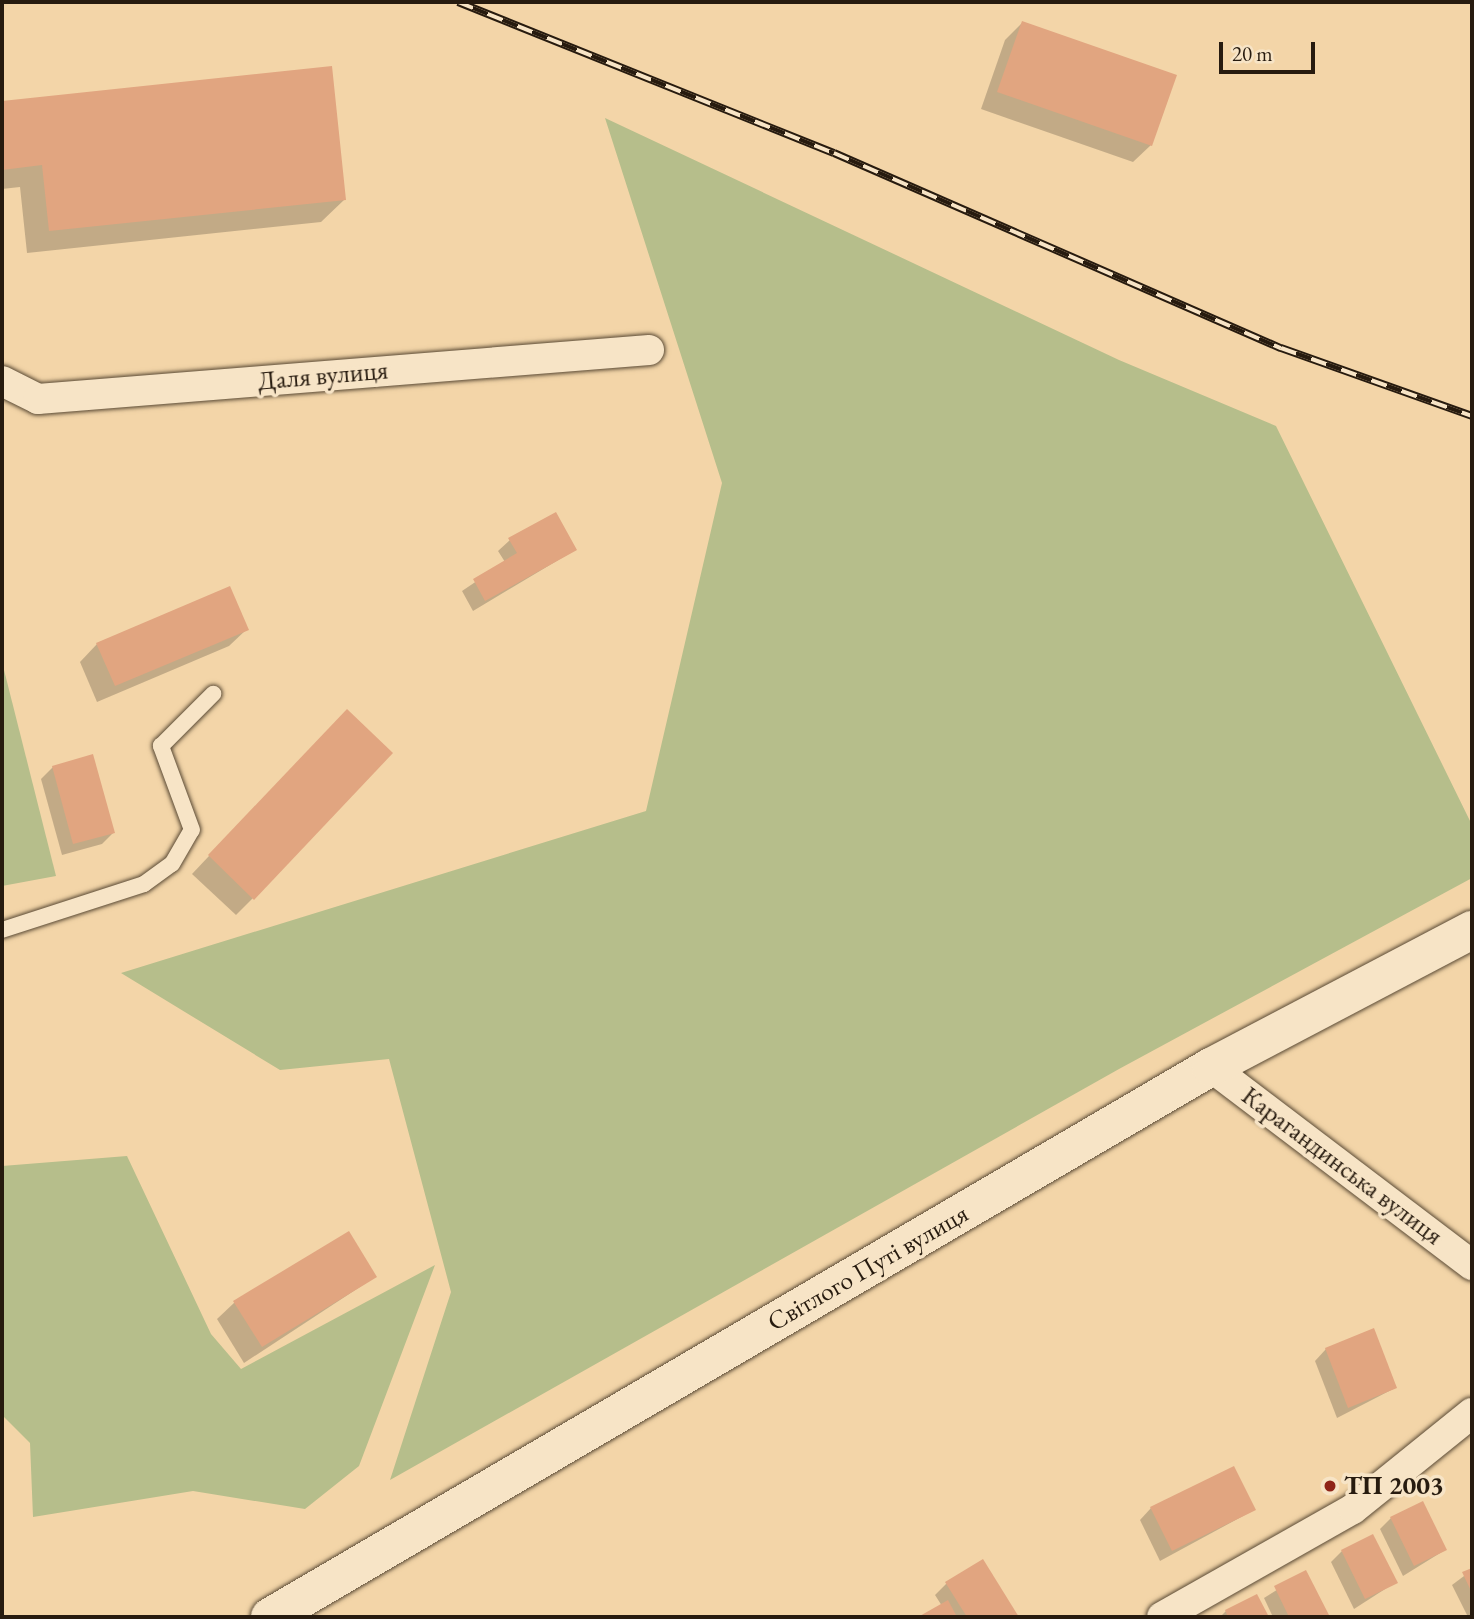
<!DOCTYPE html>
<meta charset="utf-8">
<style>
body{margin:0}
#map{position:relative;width:1474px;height:1619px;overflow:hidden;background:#f3d5a8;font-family:"EB Garamond",serif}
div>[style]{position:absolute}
.green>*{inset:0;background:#b6be8b}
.shadow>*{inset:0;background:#0003}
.building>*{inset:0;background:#e1a580}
.roads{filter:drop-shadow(0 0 2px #5a4a35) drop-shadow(0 0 2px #5a4a35)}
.service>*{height:16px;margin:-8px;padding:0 8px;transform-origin:8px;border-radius:8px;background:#f7e4c6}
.minor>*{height:30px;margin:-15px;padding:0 15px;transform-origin:15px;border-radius:15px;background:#f7e4c6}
.secondary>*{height:38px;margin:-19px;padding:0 19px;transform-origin:19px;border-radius:19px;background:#f7e4c6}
.rail>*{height:8px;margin-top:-4px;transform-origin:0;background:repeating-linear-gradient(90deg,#f7e4c6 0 16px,#271b0f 0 32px);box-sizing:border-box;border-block:2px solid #271b0f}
.dots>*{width:19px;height:19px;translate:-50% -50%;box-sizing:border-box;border:4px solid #f7e4c6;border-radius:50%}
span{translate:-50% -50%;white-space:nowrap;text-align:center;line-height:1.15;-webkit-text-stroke:7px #f7e4c6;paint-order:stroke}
.street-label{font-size:26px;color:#271b0f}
.poi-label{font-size:26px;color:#271b0f;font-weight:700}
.left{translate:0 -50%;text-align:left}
.frame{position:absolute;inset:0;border:4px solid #271b0f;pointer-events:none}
.scale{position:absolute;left:1219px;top:42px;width:96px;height:32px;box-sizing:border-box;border:4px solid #271b0f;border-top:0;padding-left:9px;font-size:21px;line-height:24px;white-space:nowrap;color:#271b0f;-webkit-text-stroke:5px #f7e4c6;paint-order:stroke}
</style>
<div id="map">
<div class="green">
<div style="clip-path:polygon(605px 118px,1119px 360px,1276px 426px,1472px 825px,1472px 878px,1119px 1069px,390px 1480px,451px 1292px,389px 1059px,280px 1070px,121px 973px,646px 811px,722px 483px)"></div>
<div style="clip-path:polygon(2px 662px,56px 876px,2px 886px)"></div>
<div style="clip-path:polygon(127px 1156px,211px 1334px,241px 1369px,435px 1265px,359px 1466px,305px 1509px,193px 1491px,33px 1517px,30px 1443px,2px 1415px,2px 1166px)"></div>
</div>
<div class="shadow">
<div style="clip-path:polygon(1022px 23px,1151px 145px,1133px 162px,981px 109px,1005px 40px)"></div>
<div style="clip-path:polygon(330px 68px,344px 200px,321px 222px,27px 253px,20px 187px,2px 189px,2px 103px)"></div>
<div style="clip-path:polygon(510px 540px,575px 550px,473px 611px,462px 591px,505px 562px,498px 551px)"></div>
<div style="clip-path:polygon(247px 629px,229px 646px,97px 702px,80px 662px,97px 644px)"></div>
<div style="clip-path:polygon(330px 728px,253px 898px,236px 915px,192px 874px)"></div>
<div style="clip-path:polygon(53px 767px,113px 833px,102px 844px,62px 855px,41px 779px)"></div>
<div style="clip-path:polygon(375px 1277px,244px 1363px,217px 1319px,235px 1302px)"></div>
<div style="clip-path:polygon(1326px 1349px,1395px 1388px,1337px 1418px,1315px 1361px)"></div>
<div style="clip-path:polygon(1151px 1508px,1254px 1510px,1160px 1561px,1140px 1520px)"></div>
<div style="clip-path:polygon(1391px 1518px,1445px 1550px,1403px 1576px,1380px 1529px)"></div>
<div style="clip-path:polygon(1342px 1551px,1396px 1582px,1354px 1609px,1331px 1562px)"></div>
<div style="clip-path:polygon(983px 1562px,1017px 1617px,922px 1617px,942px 1606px,935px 1595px,946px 1584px)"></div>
<div style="clip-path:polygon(1472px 1570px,1472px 1617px,1468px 1617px,1452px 1585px)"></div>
<div style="clip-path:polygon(1305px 1572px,1328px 1617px,1273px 1617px,1264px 1598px)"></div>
<div style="clip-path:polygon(1256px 1596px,1267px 1617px,1220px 1617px,1226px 1611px)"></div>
</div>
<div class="building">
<div style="clip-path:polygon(1022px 21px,1177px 75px,1152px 146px,997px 92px)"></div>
<div style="clip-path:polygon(332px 66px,346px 200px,49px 231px,42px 165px,2px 170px,2px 101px)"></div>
<div style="clip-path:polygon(556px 512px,577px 550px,485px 601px,473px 579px,517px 553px,508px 538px)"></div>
<div style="clip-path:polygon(230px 586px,249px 630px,115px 686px,96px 643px)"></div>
<div style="clip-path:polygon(347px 709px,393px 753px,254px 900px,208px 855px)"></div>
<div style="clip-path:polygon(93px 754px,115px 833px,73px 844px,52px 766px)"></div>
<div style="clip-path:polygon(349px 1231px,377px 1277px,262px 1347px,233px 1301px)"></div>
<div style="clip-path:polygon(1374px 1328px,1397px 1388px,1348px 1408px,1325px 1348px)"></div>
<div style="clip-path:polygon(1234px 1466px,1256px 1510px,1172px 1551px,1150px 1507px)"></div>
<div style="clip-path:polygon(1423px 1501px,1447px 1550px,1414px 1566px,1390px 1517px)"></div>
<div style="clip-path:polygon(1373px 1534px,1398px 1583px,1365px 1599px,1341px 1550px)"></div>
<div style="clip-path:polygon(983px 1559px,1019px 1617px,967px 1617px,945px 1582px)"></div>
<div style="clip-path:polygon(1472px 1568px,1472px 1593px,1462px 1572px)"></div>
<div style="clip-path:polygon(1306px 1570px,1330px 1617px,1289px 1617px,1274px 1586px)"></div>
<div style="clip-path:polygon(1257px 1594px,1269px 1617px,1228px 1617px,1225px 1610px)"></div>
<div style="clip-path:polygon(948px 1600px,957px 1617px,918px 1617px)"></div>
</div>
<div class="roads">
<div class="service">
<div style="left:2px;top:930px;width:149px;rotate:-17.9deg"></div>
<div style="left:144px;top:884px;width:34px;rotate:-36deg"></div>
<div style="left:172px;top:864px;width:39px;rotate:-60deg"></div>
<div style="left:192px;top:830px;width:90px;rotate:-110.3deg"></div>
<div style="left:161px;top:746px;width:74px;rotate:-45deg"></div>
</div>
<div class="minor">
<div style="left:2px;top:381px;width:40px;rotate:26.6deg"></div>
<div style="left:38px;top:399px;width:613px;rotate:-4.59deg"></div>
<div style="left:1211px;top:1067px;width:328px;rotate:37.2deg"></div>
<div style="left:1162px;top:1617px;width:219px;rotate:-29.5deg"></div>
<div style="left:1353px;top:1509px;width:153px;rotate:-38.9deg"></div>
</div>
<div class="secondary">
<div style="left:270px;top:1617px;width:1090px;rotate:-30.31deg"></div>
<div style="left:1211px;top:1067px;width:295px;rotate:-27.7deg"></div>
</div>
</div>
<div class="rail">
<div style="left:458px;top:2px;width:405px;rotate:21.9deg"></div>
<div style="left:834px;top:153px;width:488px;rotate:23.6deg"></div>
<div style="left:1281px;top:348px;width:203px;rotate:19.6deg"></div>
</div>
<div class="dots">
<div style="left:1330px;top:1486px;background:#8f2418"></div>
</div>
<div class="street-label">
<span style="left:323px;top:376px;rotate:-5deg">Даля вулиця</span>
<span style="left:1342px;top:1166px;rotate:37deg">Карагандинська вулиця</span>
<span style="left:868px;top:1268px;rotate:-30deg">Світлого Путі вулиця</span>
</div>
<div class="poi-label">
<span class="left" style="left:1344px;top:1486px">ТП 2003</span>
</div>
<div class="frame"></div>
<div class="scale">20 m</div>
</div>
